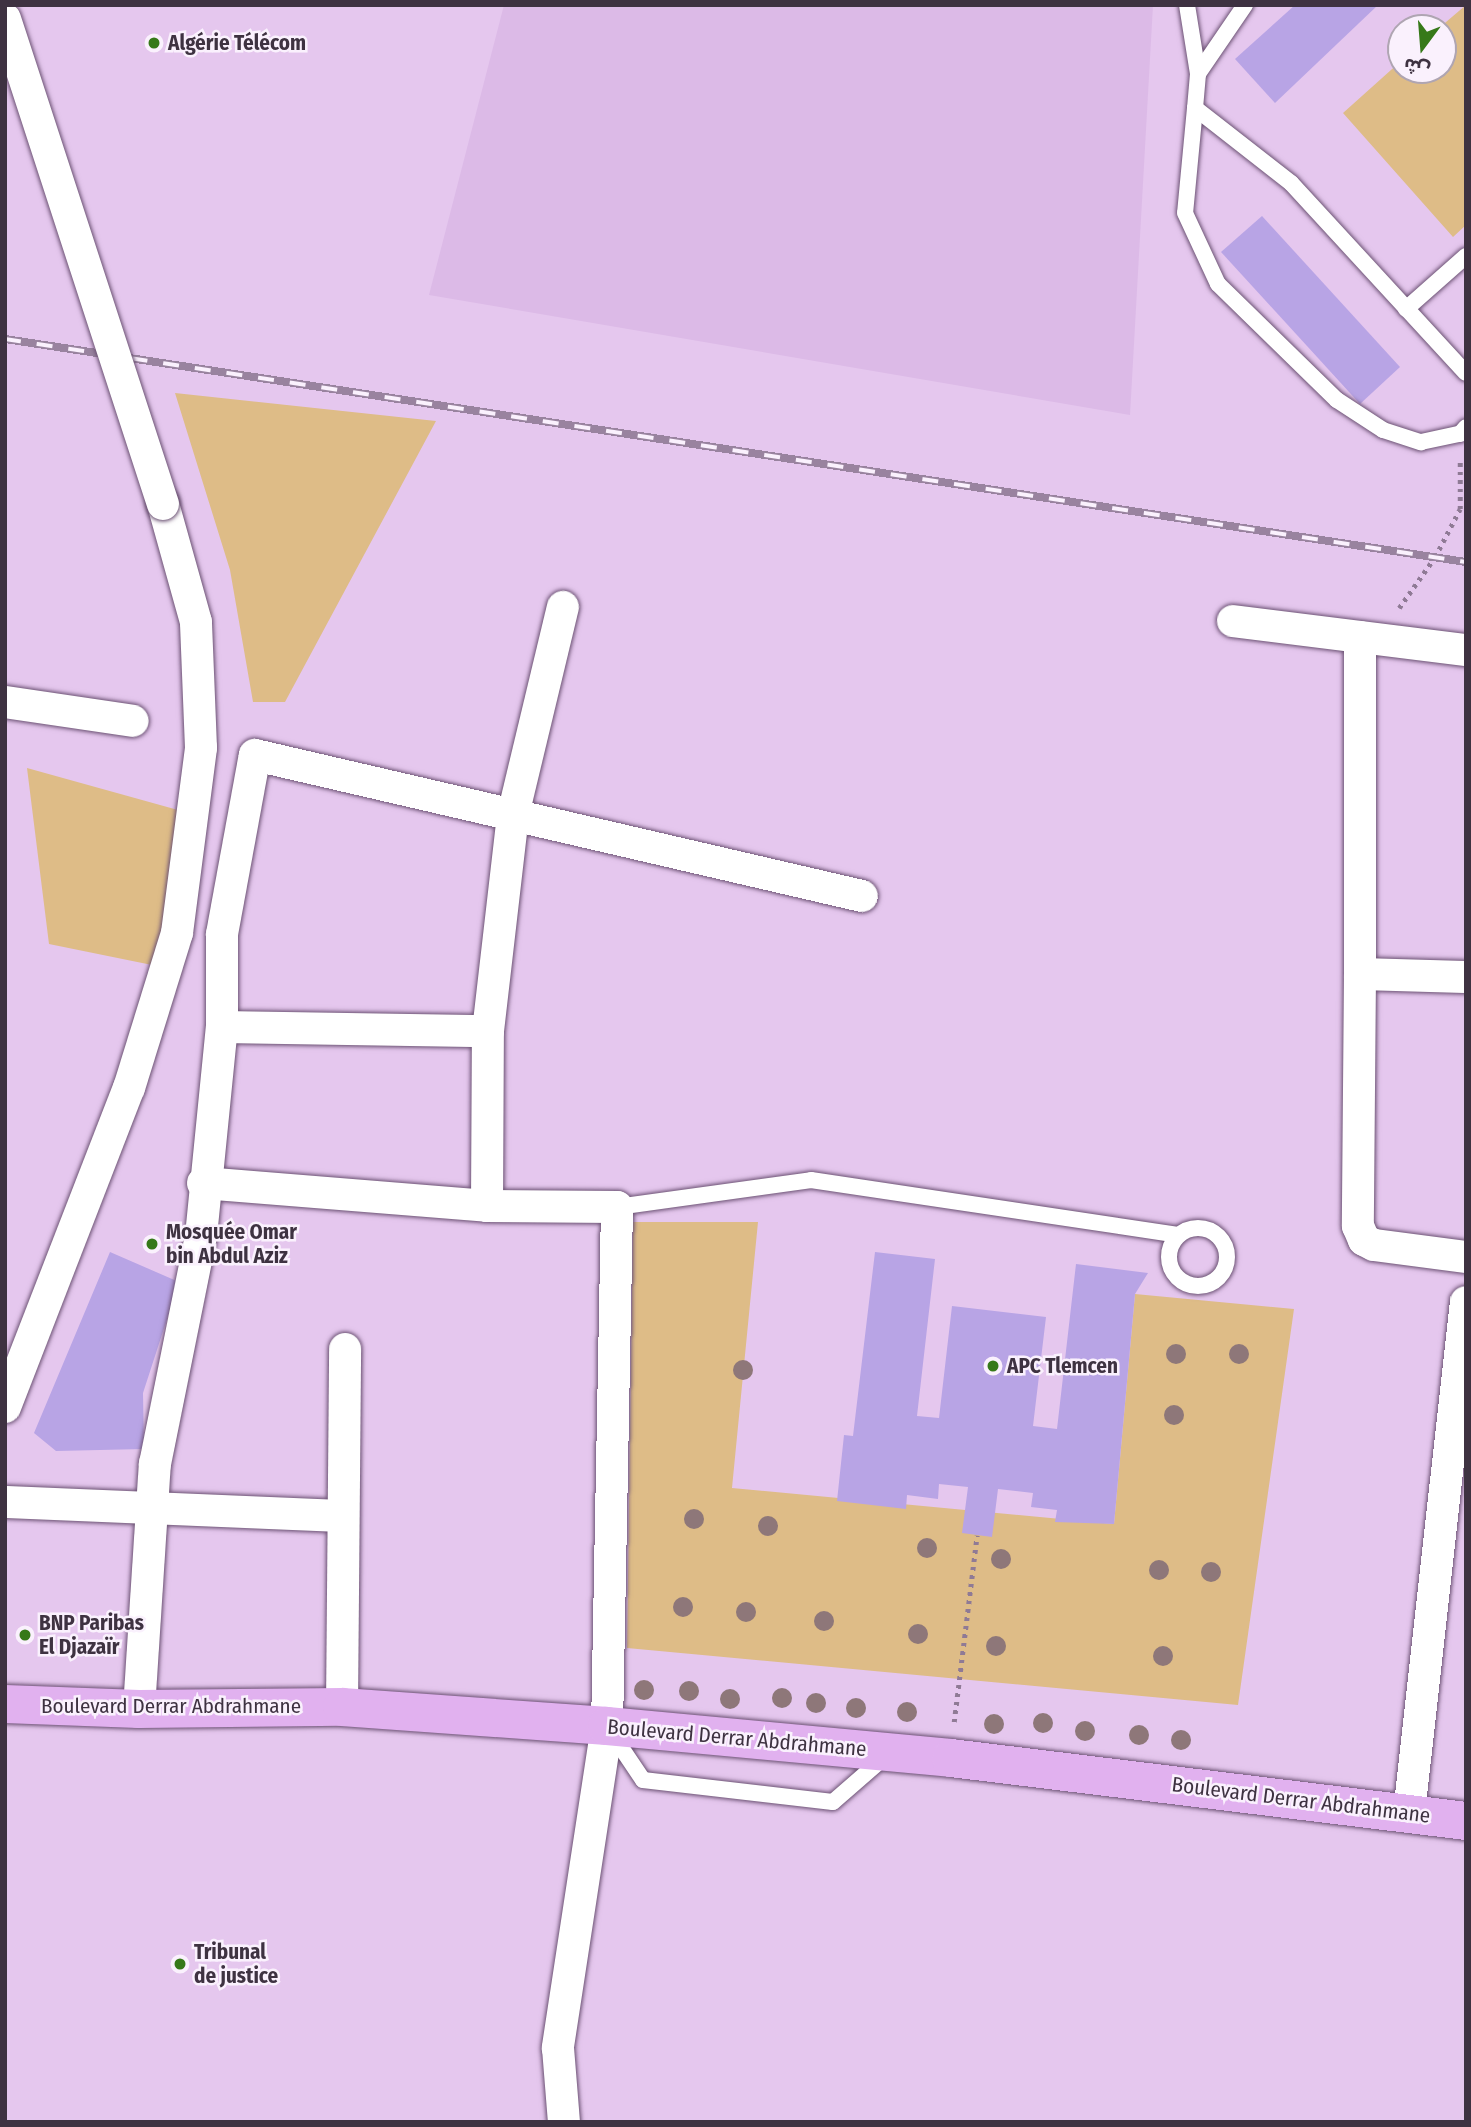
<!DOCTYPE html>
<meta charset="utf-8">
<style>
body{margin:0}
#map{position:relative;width:1471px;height:2127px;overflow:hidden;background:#e5c7ee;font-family:"Fira Sans Condensed","Noto Sans Arabic",sans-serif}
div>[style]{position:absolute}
.built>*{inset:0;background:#dcbae7}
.green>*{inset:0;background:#debc87}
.building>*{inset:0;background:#b8a4e5}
.path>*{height:4.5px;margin-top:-2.25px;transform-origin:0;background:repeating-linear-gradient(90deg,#8f7a95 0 3.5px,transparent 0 8.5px)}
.roads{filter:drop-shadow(0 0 2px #6c5274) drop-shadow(0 0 2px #6c5274)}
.lane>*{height:16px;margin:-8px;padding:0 8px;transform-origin:8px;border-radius:8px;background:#fff}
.lane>.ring{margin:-8px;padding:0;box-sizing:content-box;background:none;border:16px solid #fff;border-radius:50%}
.street>*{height:32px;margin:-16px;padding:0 16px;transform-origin:16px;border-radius:16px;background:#fff}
.primary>*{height:38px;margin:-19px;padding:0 19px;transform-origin:19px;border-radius:19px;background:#e1b1ef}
.rail>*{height:8px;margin-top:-4px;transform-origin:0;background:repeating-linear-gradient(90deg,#faf1fd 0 16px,#99839f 0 32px);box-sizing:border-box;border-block:2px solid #99839f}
.bridges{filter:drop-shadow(0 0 2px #6c5274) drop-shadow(0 0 2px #6c5274)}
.street-bridge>*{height:32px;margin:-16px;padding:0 16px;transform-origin:16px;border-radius:16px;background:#fff}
.trees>*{width:20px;height:20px;margin:-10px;border-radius:50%;background:#8e7779}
.dots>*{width:19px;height:19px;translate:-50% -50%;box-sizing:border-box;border:4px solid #faf1fd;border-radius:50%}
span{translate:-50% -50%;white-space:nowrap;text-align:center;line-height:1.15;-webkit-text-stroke:5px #faf1fd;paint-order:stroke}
.poi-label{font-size:21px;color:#3e3241;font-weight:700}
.left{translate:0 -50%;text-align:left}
.street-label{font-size:21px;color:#3e3241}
.frame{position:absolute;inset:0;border:7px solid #3e3241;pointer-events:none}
.north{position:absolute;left:1387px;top:14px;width:70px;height:70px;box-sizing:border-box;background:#faf1fd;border:2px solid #afa5b2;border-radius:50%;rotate:196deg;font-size:19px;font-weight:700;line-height:28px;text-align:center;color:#3e3241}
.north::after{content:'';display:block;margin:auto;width:24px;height:32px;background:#367919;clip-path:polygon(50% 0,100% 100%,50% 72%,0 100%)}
</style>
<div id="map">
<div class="built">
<div style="clip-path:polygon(504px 5px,1153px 5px,1130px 415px,429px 295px)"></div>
</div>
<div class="green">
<div style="clip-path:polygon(1466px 5px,1466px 225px,1453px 237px,1343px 113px,1401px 61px,1401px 70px,1443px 70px,1443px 28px,1439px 28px)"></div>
<div style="clip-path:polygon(175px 393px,436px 421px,285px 702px,253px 702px,230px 570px)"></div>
<div style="clip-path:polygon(27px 768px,178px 810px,172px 898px,152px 965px,49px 944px)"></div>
<div style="clip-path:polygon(633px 1222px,758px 1222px,732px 1488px,1114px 1524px,1135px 1294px,1294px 1309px,1238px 1705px,627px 1648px)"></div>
</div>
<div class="building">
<div style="clip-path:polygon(1295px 5px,1378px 5px,1275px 103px,1235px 59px)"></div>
<div style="clip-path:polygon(1262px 216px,1400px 367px,1360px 404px,1221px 252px)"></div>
<div style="clip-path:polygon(110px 1252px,179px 1282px,143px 1393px,144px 1449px,56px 1451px,34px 1433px)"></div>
<div style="clip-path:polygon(875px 1252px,935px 1259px,917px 1416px,939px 1418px,952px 1306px,1046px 1317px,1033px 1426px,1057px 1429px,1076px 1264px,1148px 1273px,1135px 1294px,1114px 1524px,1055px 1522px,1057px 1510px,1031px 1507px,1033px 1493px,998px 1489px,992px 1537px,962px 1533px,968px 1487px,939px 1484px,938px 1499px,907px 1495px,906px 1509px,837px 1501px,844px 1435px,853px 1436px)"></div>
</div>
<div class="path">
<div style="left:1399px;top:608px;width:62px;rotate:-54.8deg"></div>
<div style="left:1435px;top:557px;width:54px;rotate:-62.5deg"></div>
<div style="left:1460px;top:509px;width:49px;rotate:-90deg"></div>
<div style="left:954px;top:1722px;width:188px;rotate:-83deg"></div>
</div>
<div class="roads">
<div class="lane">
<div style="left:1187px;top:5px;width:70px;rotate:80.9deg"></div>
<div style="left:1245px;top:5px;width:83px;rotate:124.3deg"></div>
<div style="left:1198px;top:74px;width:34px;rotate:95deg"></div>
<div style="left:1195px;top:108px;width:122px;rotate:38deg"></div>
<div style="left:1291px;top:183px;width:258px;rotate:47.4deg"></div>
<div style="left:1195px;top:108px;width:105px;rotate:95.4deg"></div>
<div style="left:1185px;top:213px;width:78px;rotate:65.1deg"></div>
<div style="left:1218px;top:284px;width:166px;rotate:44.3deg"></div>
<div style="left:1337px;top:400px;width:55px;rotate:33.1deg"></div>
<div style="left:1383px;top:430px;width:40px;rotate:18deg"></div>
<div style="left:1421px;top:442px;width:40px;rotate:-12deg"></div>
<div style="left:1460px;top:434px;width:9px;rotate:-49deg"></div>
<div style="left:1406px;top:309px;width:80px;rotate:-41.5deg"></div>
<div style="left:617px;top:1207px;width:196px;rotate:-7.9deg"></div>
<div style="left:811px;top:1180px;width:371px;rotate:8.5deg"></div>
<div class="ring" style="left:1169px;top:1228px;width:42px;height:42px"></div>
<div style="left:610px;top:1731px;width:59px;rotate:56deg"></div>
<div style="left:643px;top:1780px;width:191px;rotate:6.6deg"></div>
<div style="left:833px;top:1802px;width:70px;rotate:-41deg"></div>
</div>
<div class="street">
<div style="left:1233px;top:621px;width:235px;rotate:7.1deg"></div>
<div style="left:1360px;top:637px;width:337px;rotate:90deg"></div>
<div style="left:1360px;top:974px;width:106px;rotate:1.6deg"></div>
<div style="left:5px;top:702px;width:129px;rotate:8.4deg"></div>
<div style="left:1360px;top:974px;width:252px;rotate:90.5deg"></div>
<div style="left:1358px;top:1226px;width:15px;rotate:67deg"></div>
<div style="left:1364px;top:1240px;width:11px;rotate:27deg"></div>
<div style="left:1374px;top:1245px;width:93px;rotate:7.4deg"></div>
<div style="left:222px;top:1027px;width:266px;rotate:0.9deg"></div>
<div style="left:203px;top:1183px;width:285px;rotate:4.6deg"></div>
<div style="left:487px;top:1206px;width:130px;rotate:0.4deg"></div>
<div style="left:617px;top:1207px;width:519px;rotate:91.1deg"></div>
<div style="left:607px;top:1726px;width:326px;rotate:98.7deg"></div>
<div style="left:558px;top:2048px;width:74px;rotate:85.4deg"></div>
<div style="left:487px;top:1206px;width:175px;rotate:-89.7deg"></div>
<div style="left:488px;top:1031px;width:217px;rotate:-83.4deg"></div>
<div style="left:513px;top:815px;width:214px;rotate:-76.5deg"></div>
<div style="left:5px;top:1407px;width:342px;rotate:-68.8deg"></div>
<div style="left:129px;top:1088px;width:162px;rotate:-72.8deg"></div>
<div style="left:177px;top:933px;width:187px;rotate:-82.6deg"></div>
<div style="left:201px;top:748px;width:126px;rotate:-92.3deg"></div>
<div style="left:196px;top:622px;width:123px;rotate:-105.6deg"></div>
<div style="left:5px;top:1502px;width:338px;rotate:2.4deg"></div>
<div style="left:342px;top:1707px;width:358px;rotate:-89.5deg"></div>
<div style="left:139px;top:1709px;width:246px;rotate:-86.3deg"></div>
<div style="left:155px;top:1464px;width:233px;rotate:-78.6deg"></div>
<div style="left:201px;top:1236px;width:210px;rotate:-84.3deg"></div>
<div style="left:222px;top:1027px;width:93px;rotate:-90deg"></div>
<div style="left:222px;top:934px;width:182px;rotate:-79.6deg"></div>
<div style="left:255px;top:755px;width:623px;rotate:13.08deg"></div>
<div style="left:1409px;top:1813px;width:514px;rotate:-83.64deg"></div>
</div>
<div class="primary">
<div style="left:5px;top:1704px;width:134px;rotate:2.1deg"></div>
<div style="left:139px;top:1709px;width:203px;rotate:-0.6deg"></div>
<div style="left:342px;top:1707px;width:266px;rotate:4.1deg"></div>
<div style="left:607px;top:1726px;width:345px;rotate:5.3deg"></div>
<div style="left:951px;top:1758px;width:519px;rotate:6.97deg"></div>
</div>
</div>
<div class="rail">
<div style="left:5px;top:339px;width:1478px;rotate:8.68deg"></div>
</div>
<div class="bridges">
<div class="street-bridge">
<div style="left:5px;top:19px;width:510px;rotate:71.96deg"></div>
</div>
</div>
<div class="trees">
<div style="left:1176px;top:1354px"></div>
<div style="left:1239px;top:1354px"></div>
<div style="left:743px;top:1370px"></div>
<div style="left:1174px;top:1415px"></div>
<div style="left:694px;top:1519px"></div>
<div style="left:768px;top:1526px"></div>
<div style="left:927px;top:1548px"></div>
<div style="left:1001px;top:1559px"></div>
<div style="left:1159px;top:1570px"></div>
<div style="left:1211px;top:1572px"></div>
<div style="left:683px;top:1607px"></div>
<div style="left:746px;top:1612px"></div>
<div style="left:824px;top:1621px"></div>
<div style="left:918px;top:1634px"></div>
<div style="left:996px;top:1646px"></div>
<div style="left:1163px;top:1656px"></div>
<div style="left:644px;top:1690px"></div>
<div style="left:689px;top:1691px"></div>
<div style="left:782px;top:1698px"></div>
<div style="left:730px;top:1699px"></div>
<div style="left:816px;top:1703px"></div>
<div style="left:856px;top:1708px"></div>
<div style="left:907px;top:1712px"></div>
<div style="left:1043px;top:1723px"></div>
<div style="left:994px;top:1724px"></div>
<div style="left:1085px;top:1731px"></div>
<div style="left:1139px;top:1735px"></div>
<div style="left:1181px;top:1740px"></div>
</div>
<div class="dots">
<div style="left:154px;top:43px;background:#367919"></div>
<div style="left:152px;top:1244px;background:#367919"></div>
<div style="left:993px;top:1366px;background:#367919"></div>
<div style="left:25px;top:1635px;background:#367919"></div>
<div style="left:180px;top:1964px;background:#367919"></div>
</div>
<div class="poi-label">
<span class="left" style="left:168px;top:43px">Algérie Télécom</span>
<span class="left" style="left:166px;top:1244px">Mosquée Omar<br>bin Abdul Aziz</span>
<span class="left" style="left:1007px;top:1366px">APC Tlemcen</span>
<span class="left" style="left:39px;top:1635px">BNP Paribas<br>El Djazaïr</span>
<span class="left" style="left:194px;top:1964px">Tribunal<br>de justice</span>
</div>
<div class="street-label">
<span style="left:171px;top:1706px">Boulevard Derrar Abdrahmane</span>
<span style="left:737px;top:1738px;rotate:5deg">Boulevard Derrar Abdrahmane</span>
<span style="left:1301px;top:1800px;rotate:7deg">Boulevard Derrar Abdrahmane</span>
</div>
<div class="frame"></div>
<div class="north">ش</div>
</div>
